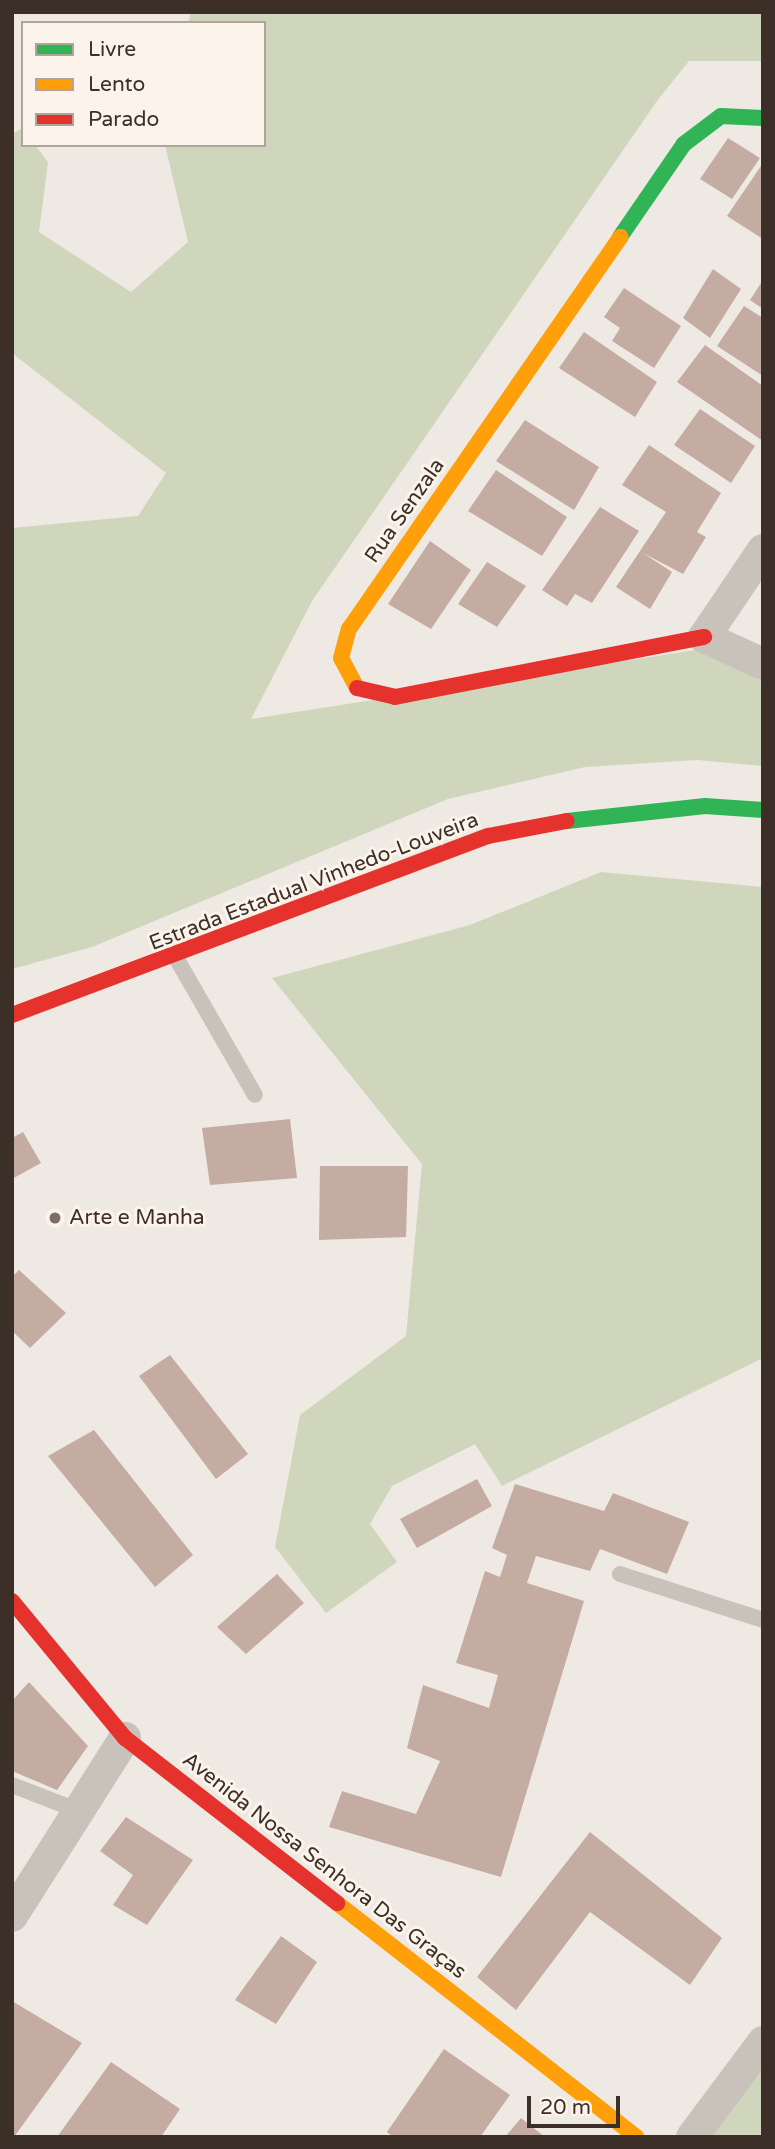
<!DOCTYPE html>
<meta charset="utf-8">
<style>
body{margin:0}
#map{position:relative;width:775px;height:2149px;overflow:hidden;background:#efe9e3;font-family:"Varela Round",sans-serif}
div>[style]{position:absolute}
.green>*{inset:0;background:#d0d6bb}
.building>*{inset:0;background:#c5aca2}
.lane>*{height:16px;margin:-8px;padding:0 8px;transform-origin:8px;border-radius:8px;background:#c9c2bb}
.street>*{height:32px;margin:-16px;padding:0 16px;transform-origin:16px;border-radius:16px;background:#c9c2bb}
.fast>*{height:16px;margin:-8px;padding:0 8px;transform-origin:8px;border-radius:8px;background:#30b455}
.slow>*{height:16px;margin:-8px;padding:0 8px;transform-origin:8px;border-radius:8px;background:#ff9f0a}
.jam>*{height:16px;margin:-8px;padding:0 8px;transform-origin:8px;border-radius:8px;background:#e5322d}
.dots>*{width:19px;height:19px;translate:-50% -50%;box-sizing:border-box;border:4px solid #fcf4ea;border-radius:50%}
span{translate:-50% -50%;white-space:nowrap;text-align:center;line-height:1.15;-webkit-text-stroke:6px #fcf4ea;paint-order:stroke}
.street-label{font-size:21px;color:#3b2f28}
.poi-label{font-size:21px;color:#3b2f28}
.left{translate:0 -50%;text-align:left}
.frame{position:absolute;inset:0;border:14px solid #3b2f28;pointer-events:none}
.legend{position:absolute;left:21px;top:21px;width:245px;height:126px;box-sizing:border-box;background:#fcf4ea;border:2px solid #afa59c;margin:0;padding:9px 12px;list-style:none;font-size:21px;color:#3b2f28}
.legend li{display:flex;align-items:center;gap:14px;height:35px}
.legend b{width:35px;border:2px solid #afa59c}
.scale{position:absolute;left:527px;top:2096px;width:93px;height:32px;box-sizing:border-box;border:4px solid #3b2f28;border-top:0;padding-left:9px;font-size:21px;line-height:24px;white-space:nowrap;color:#3b2f28;-webkit-text-stroke:5px #fcf4ea;paint-order:stroke}
</style>
<div id="map">
<div class="green">
<div style="clip-path:polygon(191px 12px,763px 12px,763px 61px,689px 61px,657px 101px,312px 601px,251px 719px,702px 649px,763px 682px,763px 766px,697px 760px,585px 767px,448px 799px,92px 947px,12px 969px,12px 528px,138px 516px,166px 473px,12px 353px,12px 134px,23px 128px,23px 145px,35px 145px,48px 162px,39px 232px,131px 292px,188px 242px,165px 145px,264px 145px,264px 23px,188px 23px)"></div>
<div style="clip-path:polygon(601px 872px,763px 887px,763px 1358px,502px 1486px,475px 1444px,392px 1486px,370px 1524px,397px 1562px,326px 1613px,275px 1547px,300px 1415px,406px 1336px,422px 1164px,272px 978px,470px 925px)"></div>
<div style="clip-path:polygon(763px 2062px,763px 2137px,707px 2137px)"></div>
</div>
<div class="building">
<div style="clip-path:polygon(728px 138px,760px 158px,732px 199px,700px 179px)"></div>
<div style="clip-path:polygon(763px 163px,763px 239px,727px 216px)"></div>
<div style="clip-path:polygon(713px 269px,741px 289px,710px 338px,683px 318px)"></div>
<div style="clip-path:polygon(763px 280px,763px 309px,750px 300px)"></div>
<div style="clip-path:polygon(624px 288px,681px 326px,654px 368px,612px 341px,620px 328px,604px 317px)"></div>
<div style="clip-path:polygon(744px 306px,763px 318px,763px 376px,717px 346px)"></div>
<div style="clip-path:polygon(584px 332px,657px 382px,635px 417px,559px 368px)"></div>
<div style="clip-path:polygon(705px 345px,763px 386px,763px 441px,677px 382px)"></div>
<div style="clip-path:polygon(700px 409px,755px 446px,731px 483px,674px 445px)"></div>
<div style="clip-path:polygon(525px 420px,599px 467px,574px 510px,496px 461px)"></div>
<div style="clip-path:polygon(649px 445px,721px 493px,697px 532px,706px 537px,683px 574px,643px 553px,672px 572px,650px 609px,616px 587px,666px 512px,622px 485px)"></div>
<div style="clip-path:polygon(496px 470px,567px 517px,542px 556px,468px 511px)"></div>
<div style="clip-path:polygon(600px 507px,639px 531px,592px 603px,575px 594px,567px 606px,542px 590px)"></div>
<div style="clip-path:polygon(430px 541px,471px 570px,431px 629px,388px 604px)"></div>
<div style="clip-path:polygon(487px 562px,526px 586px,497px 627px,458px 604px)"></div>
<div style="clip-path:polygon(290px 1119px,297px 1178px,210px 1185px,202px 1128px)"></div>
<div style="clip-path:polygon(23px 1132px,41px 1163px,12px 1179px,12px 1138px)"></div>
<div style="clip-path:polygon(320px 1166px,408px 1166px,406px 1237px,319px 1240px)"></div>
<div style="clip-path:polygon(19px 1270px,66px 1313px,30px 1348px,12px 1331px,12px 1277px)"></div>
<div style="clip-path:polygon(170px 1355px,248px 1454px,216px 1479px,139px 1376px)"></div>
<div style="clip-path:polygon(94px 1430px,193px 1555px,155px 1587px,48px 1456px)"></div>
<div style="clip-path:polygon(477px 1479px,492px 1506px,417px 1548px,400px 1519px)"></div>
<div style="clip-path:polygon(515px 1484px,604px 1511px,613px 1493px,689px 1522px,667px 1574px,600px 1549px,590px 1571px,536px 1556px,527px 1583px,584px 1601px,501px 1877px,329px 1827px,342px 1791px,416px 1814px,440px 1761px,407px 1748px,423px 1685px,489px 1708px,498px 1675px,456px 1663px,485px 1571px,500px 1577px,507px 1555px,492px 1548px)"></div>
<div style="clip-path:polygon(277px 1574px,304px 1603px,246px 1654px,217px 1627px)"></div>
<div style="clip-path:polygon(29px 1682px,88px 1746px,57px 1790px,12px 1771px,12px 1701px)"></div>
<div style="clip-path:polygon(126px 1817px,193px 1860px,147px 1925px,113px 1905px,133px 1875px,100px 1851px)"></div>
<div style="clip-path:polygon(590px 1832px,722px 1938px,690px 1985px,590px 1912px,516px 2010px,477px 1977px)"></div>
<div style="clip-path:polygon(281px 1936px,317px 1962px,276px 2024px,235px 2000px)"></div>
<div style="clip-path:polygon(12px 2001px,82px 2043px,14px 2137px,12px 2137px)"></div>
<div style="clip-path:polygon(444px 2049px,510px 2095px,480px 2137px,393px 2137px,387px 2132px)"></div>
<div style="clip-path:polygon(111px 2062px,180px 2109px,161px 2137px,57px 2137px)"></div>
<div style="clip-path:polygon(521px 2118px,545px 2137px,505px 2137px)"></div>
</div>
<div class="lane">
<div style="left:175px;top:956px;width:160px;rotate:60.1deg"></div>
<div style="left:620px;top:1574px;width:150px;rotate:17.8deg"></div>
<div style="left:12px;top:1785px;width:72px;rotate:21.2deg"></div>
</div>
<div class="street">
<div style="left:763px;top:550px;width:105px;rotate:124.1deg"></div>
<div style="left:704px;top:637px;width:65px;rotate:24.6deg"></div>
<div style="left:12px;top:1916px;width:211px;rotate:-57.6deg"></div>
<div style="left:692px;top:2137px;width:119px;rotate:-53.2deg"></div>
</div>
<div class="fast">
<div style="left:620px;top:237px;width:113px;rotate:-55.5deg"></div>
<div style="left:684px;top:144px;width:46px;rotate:-37.1deg"></div>
<div style="left:721px;top:116px;width:42px;rotate:2.7deg"></div>
<div style="left:567px;top:821px;width:139px;rotate:-6.2deg"></div>
<div style="left:705px;top:806px;width:58px;rotate:3.9deg"></div>
</div>
<div class="slow">
<div style="left:357px;top:688px;width:34px;rotate:-118deg"></div>
<div style="left:341px;top:658px;width:30px;rotate:-75deg"></div>
<div style="left:349px;top:629px;width:477px;rotate:-55.3deg"></div>
<div style="left:337px;top:1903px;width:380px;rotate:38deg"></div>
</div>
<div class="jam">
<div style="left:357px;top:688px;width:39px;rotate:13deg"></div>
<div style="left:395px;top:697px;width:315px;rotate:-11deg"></div>
<div style="left:12px;top:1015px;width:509px;rotate:-20.61deg"></div>
<div style="left:488px;top:836px;width:80px;rotate:-10.8deg"></div>
<div style="left:12px;top:1601px;width:178px;rotate:50.5deg"></div>
<div style="left:125px;top:1738px;width:269px;rotate:37.9deg"></div>
</div>
<div class="dots">
<div style="left:55px;top:1218px;background:#7a7069"></div>
</div>
<div class="street-label">
<span style="left:405px;top:511px;rotate:-55deg">Rua Senzala</span>
<span style="left:314px;top:882px;rotate:-21deg">Estrada Estadual Vinhedo-Louveira</span>
<span style="left:324px;top:1866px;rotate:38deg">Avenida Nossa Senhora Das Graças</span>
</div>
<div class="poi-label">
<span class="left" style="left:69px;top:1218px">Arte e Manha</span>
</div>
<div class="frame"></div>
<ul class="legend">
<li><b style="height:9px;background:#30b455"></b>Livre</li>
<li><b style="height:9px;background:#ff9f0a"></b>Lento</li>
<li><b style="height:9px;background:#e5322d"></b>Parado</li>
</ul>
<div class="scale">20 m</div>
</div>
